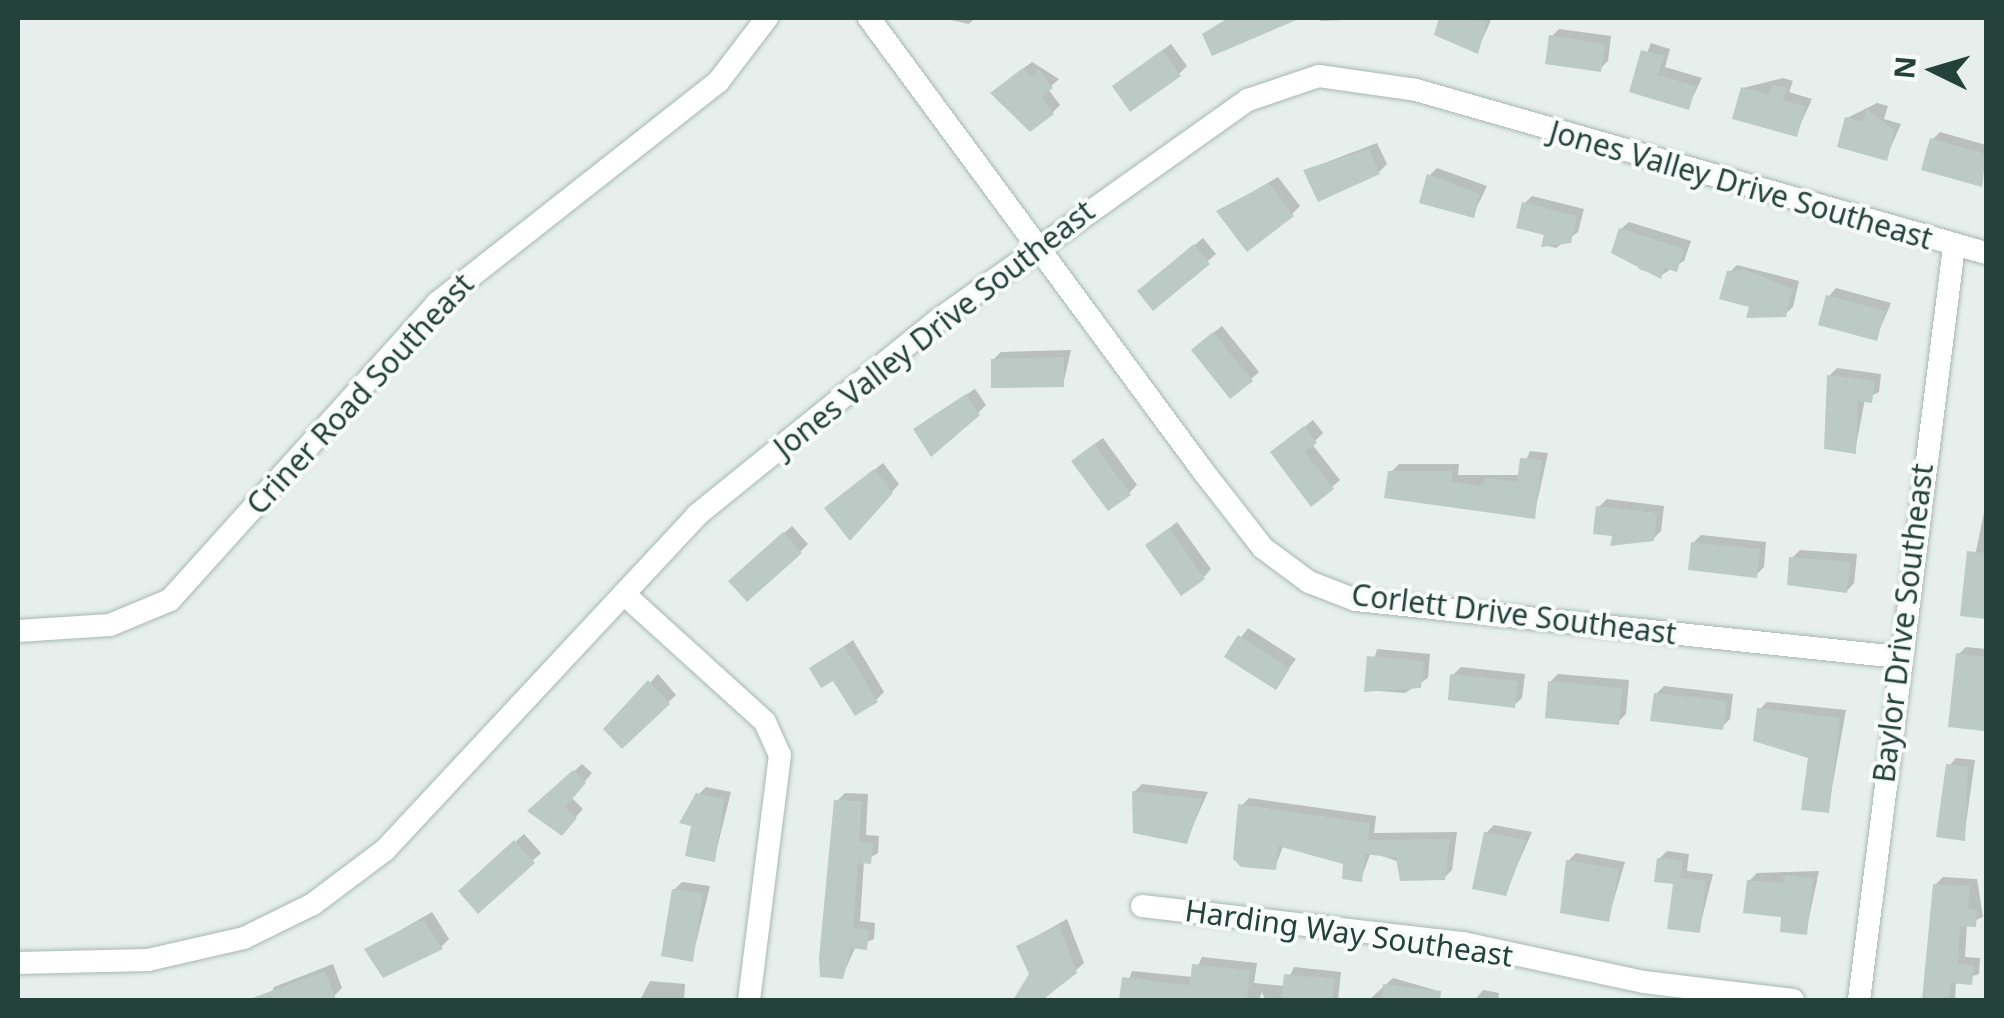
<!DOCTYPE html>
<style>
body{margin:0}
#map{position:relative;width:2004px;height:1018px;overflow:hidden;background:#e6efeb;font-family:"Noto Sans",sans-serif}
div>[style]{position:absolute}
.shadow>*{inset:0;background:#0003}
.building>*{inset:0;background:#bbcac4}
.roads{filter:drop-shadow(0 0 2px #a8b8b2) drop-shadow(0 0 2px #a8b8b2)}
.minor>*{height:22px;margin:-11px;padding:0 11px;transform-origin:11px;border-radius:11px;background:#fff}
span{translate:-50% -50%;white-space:nowrap;text-align:center;line-height:1.15;-webkit-text-stroke:8px #f7fbf9;paint-order:stroke}
.street-label{font-size:30px;color:#24423a}
.frame{position:absolute;inset:0;border:20px solid #24423a;pointer-events:none}
.north{position:absolute;left:1884px;top:20px;width:100px;height:100px;-webkit-text-stroke:8px #f7fbf9;paint-order:stroke;rotate:275deg;font-size:28px;font-weight:700;line-height:40px;text-align:center;color:#24423a}
.north::after{content:'';display:block;margin:auto;width:35px;height:45px;background:#24423a;clip-path:polygon(50% 0,100% 100%,50% 72%,0 100%)}
</style>
<div id="map">
<div class="shadow">
<div style="clip-path:polygon(942px 18px,975px 18px,969px 24px)"></div>
<div style="clip-path:polygon(1320px 18px,1393px 18px,1320px 21px)"></div>
<div style="clip-path:polygon(1441px 18px,1492px 18px,1477px 51px,1437px 34px)"></div>
<div style="clip-path:polygon(1559px 29px,1611px 36px,1608px 61px,1600px 69px,1551px 37px)"></div>
<div style="clip-path:polygon(1651px 43px,1670px 49px,1665px 67px,1702px 78px,1688px 107px,1632px 90px)"></div>
<div style="clip-path:polygon(1171px 44px,1187px 66px,1179px 74px,1123px 79px)"></div>
<div style="clip-path:polygon(1032px 62px,1059px 79px,1048px 89px,1060px 105px,1052px 113px,1001px 85px)"></div>
<div style="clip-path:polygon(1783px 78px,1793px 81px,1789px 92px,1812px 99px,1796px 134px,1743px 88px)"></div>
<div style="clip-path:polygon(1877px 103px,1888px 106px,1884px 119px,1901px 124px,1886px 158px,1847px 118px)"></div>
<div style="clip-path:polygon(1940px 132px,1986px 145px,1981px 184px,1932px 140px)"></div>
<div style="clip-path:polygon(1377px 143px,1387px 164px,1379px 172px,1306px 170px)"></div>
<div style="clip-path:polygon(1437px 168px,1487px 186px,1473px 215px,1429px 176px)"></div>
<div style="clip-path:polygon(1278px 177px,1300px 206px,1292px 214px,1220px 211px)"></div>
<div style="clip-path:polygon(1532px 196px,1584px 209px,1578px 232px,1556px 248px,1544px 245px,1547px 233px,1524px 204px)"></div>
<div style="clip-path:polygon(1629px 222px,1691px 241px,1684px 261px,1660px 276px,1639px 269px,1621px 229px)"></div>
<div style="clip-path:polygon(1203px 238px,1216px 254px,1153px 307px,1148px 284px)"></div>
<div style="clip-path:polygon(1737px 265px,1799px 281px,1793px 307px,1784px 315px,1752px 305px,1729px 273px)"></div>
<div style="clip-path:polygon(1836px 288px,1891px 303px,1876px 338px,1829px 296px)"></div>
<div style="clip-path:polygon(1222px 326px,1259px 372px,1251px 379px,1202px 342px)"></div>
<div style="clip-path:polygon(1071px 350px,1063px 385px,993px 360px,1001px 352px)"></div>
<div style="clip-path:polygon(1837px 368px,1881px 374px,1879px 392px,1865px 399px,1855px 451px,1829px 376px)"></div>
<div style="clip-path:polygon(975px 389px,986px 405px,978px 413px,924px 422px)"></div>
<div style="clip-path:polygon(1313px 420px,1323px 433px,1312px 444px,1340px 480px,1332px 487px,1281px 445px)"></div>
<div style="clip-path:polygon(1103px 438px,1137px 485px,1129px 493px,1082px 453px)"></div>
<div style="clip-path:polygon(1530px 451px,1548px 453px,1534px 516px,1391px 472px,1399px 464px,1459px 464px,1458px 475px,1520px 475px)"></div>
<div style="clip-path:polygon(883px 463px,899px 484px,851px 537px,835px 501px)"></div>
<div style="clip-path:polygon(1607px 499px,1664px 506px,1661px 531px,1653px 539px,1599px 507px)"></div>
<div style="clip-path:polygon(1986px 503px,1986px 616px,1963px 614px)"></div>
<div style="clip-path:polygon(1177px 522px,1211px 569px,1204px 577px,1148px 545px)"></div>
<div style="clip-path:polygon(792px 526px,808px 544px,801px 551px,739px 573px)"></div>
<div style="clip-path:polygon(1701px 535px,1766px 542px,1764px 567px,1756px 575px,1693px 543px)"></div>
<div style="clip-path:polygon(1800px 550px,1857px 554px,1854px 583px,1847px 591px,1792px 558px)"></div>
<div style="clip-path:polygon(1248px 628px,1296px 659px,1275px 687px,1227px 656px)"></div>
<div style="clip-path:polygon(853px 640px,884px 692px,876px 700px,812px 669px)"></div>
<div style="clip-path:polygon(1966px 647px,1986px 649px,1983px 728px,1958px 655px)"></div>
<div style="clip-path:polygon(1377px 649px,1430px 654px,1428px 678px,1405px 693px,1366px 690px)"></div>
<div style="clip-path:polygon(1461px 667px,1525px 674px,1522px 698px,1514px 705px,1453px 675px)"></div>
<div style="clip-path:polygon(658px 674px,676px 695px,622px 746px,607px 729px)"></div>
<div style="clip-path:polygon(1558px 674px,1629px 680px,1626px 714px,1618px 722px,1550px 682px)"></div>
<div style="clip-path:polygon(1664px 686px,1733px 694px,1730px 719px,1722px 727px,1656px 694px)"></div>
<div style="clip-path:polygon(1767px 702px,1846px 710px,1828px 810px,1810px 756px,1759px 710px)"></div>
<div style="clip-path:polygon(1956px 758px,1975px 760px,1964px 838px,1949px 766px)"></div>
<div style="clip-path:polygon(582px 764px,592px 773px,571px 797px,583px 809px,562px 832px,531px 811px)"></div>
<div style="clip-path:polygon(1142px 784px,1208px 792px,1186px 841px,1134px 792px)"></div>
<div style="clip-path:polygon(706px 787px,731px 792px,714px 860px,698px 795px)"></div>
<div style="clip-path:polygon(845px 793px,868px 794px,866px 835px,879px 836px,878px 853px,864px 861px,860px 921px,875px 923px,874px 939px,856px 946px,842px 977px,837px 801px)"></div>
<div style="clip-path:polygon(1249px 798px,1376px 816px,1374px 833px,1457px 832px,1452px 870px,1444px 878px,1371px 852px,1361px 879px,1346px 862px,1284px 844px,1275px 867px,1241px 806px)"></div>
<div style="clip-path:polygon(1494px 825px,1532px 832px,1505px 893px,1486px 833px)"></div>
<div style="clip-path:polygon(524px 834px,541px 853px,479px 910px,461px 891px)"></div>
<div style="clip-path:polygon(1667px 851px,1689px 854px,1687px 871px,1713px 874px,1699px 930px,1659px 859px)"></div>
<div style="clip-path:polygon(1576px 853px,1625px 862px,1608px 919px,1568px 861px)"></div>
<div style="clip-path:polygon(1819px 871px,1806px 932px,1749px 881px,1757px 873px)"></div>
<div style="clip-path:polygon(1943px 877px,1977px 879px,1983px 917px,1967px 924px,1965px 957px,1980px 958px,1979px 974px,1956px 981px,1955px 1000px,1930px 1000px,1935px 885px)"></div>
<div style="clip-path:polygon(682px 882px,710px 886px,692px 959px,674px 890px)"></div>
<div style="clip-path:polygon(432px 912px,449px 939px,441px 947px,368px 949px)"></div>
<div style="clip-path:polygon(1067px 919px,1084px 963px,1043px 1000px,1021px 1000px,1032px 974px,1019px 946px)"></div>
<div style="clip-path:polygon(1202px 957px,1257px 963px,1254px 983px,1285px 986px,1294px 967px,1341px 972px,1338px 1000px,1265px 1000px,1262px 992px,1259px 1000px,1122px 1000px,1132px 971px,1193px 977px)"></div>
<div style="clip-path:polygon(333px 964px,342px 988px,334px 996px,269px 1000px,274px 987px)"></div>
<div style="clip-path:polygon(1393px 978px,1435px 990px,1434px 1000px,1369px 1000px)"></div>
<div style="clip-path:polygon(650px 981px,685px 984px,684px 1000px,640px 1000px)"></div>
<div style="clip-path:polygon(1483px 990px,1499px 993px,1498px 1000px,1475px 1000px)"></div>
</div>
<div class="building">
<div style="clip-path:polygon(1228px 18px,1301px 18px,1212px 56px,1202px 34px)"></div>
<div style="clip-path:polygon(1439px 18px,1487px 21px,1478px 54px,1434px 35px)"></div>
<div style="clip-path:polygon(1549px 35px,1605px 44px,1601px 72px,1545px 64px)"></div>
<div style="clip-path:polygon(1162px 50px,1181px 76px,1130px 112px,1112px 86px)"></div>
<div style="clip-path:polygon(1641px 50px,1664px 56px,1658px 75px,1696px 86px,1689px 110px,1629px 92px)"></div>
<div style="clip-path:polygon(1023px 68px,1030px 77px,1039px 70px,1053px 88px,1041px 97px,1054px 114px,1030px 132px,990px 93px)"></div>
<div style="clip-path:polygon(1772px 84px,1787px 88px,1783px 100px,1806px 106px,1797px 137px,1732px 119px,1741px 87px,1769px 95px)"></div>
<div style="clip-path:polygon(1867px 109px,1895px 131px,1887px 161px,1837px 147px,1845px 117px,1863px 122px)"></div>
<div style="clip-path:polygon(1930px 138px,1986px 154px,1982px 187px,1921px 170px)"></div>
<div style="clip-path:polygon(1369px 149px,1380px 174px,1318px 202px,1303px 170px)"></div>
<div style="clip-path:polygon(1427px 174px,1480px 194px,1474px 218px,1419px 203px)"></div>
<div style="clip-path:polygon(1269px 183px,1294px 216px,1247px 252px,1216px 211px)"></div>
<div style="clip-path:polygon(1522px 202px,1577px 216px,1571px 243px,1541px 247px,1544px 235px,1516px 228px)"></div>
<div style="clip-path:polygon(1619px 228px,1684px 249px,1677px 272px,1664px 268px,1661px 279px,1611px 253px)"></div>
<div style="clip-path:polygon(1194px 244px,1210px 264px,1153px 311px,1137px 291px)"></div>
<div style="clip-path:polygon(1745px 270px,1793px 289px,1786px 317px,1746px 318px,1749px 307px,1719px 299px,1727px 271px)"></div>
<div style="clip-path:polygon(1826px 295px,1885px 311px,1877px 341px,1818px 325px)"></div>
<div style="clip-path:polygon(1213px 332px,1253px 381px,1230px 399px,1191px 350px)"></div>
<div style="clip-path:polygon(1064px 357px,1064px 387px,991px 388px,991px 359px)"></div>
<div style="clip-path:polygon(1827px 375px,1875px 381px,1872px 403px,1858px 401px,1856px 454px,1824px 449px)"></div>
<div style="clip-path:polygon(966px 394px,980px 415px,931px 457px,913px 429px)"></div>
<div style="clip-path:polygon(1304px 426px,1317px 443px,1305px 452px,1334px 489px,1311px 507px,1270px 452px)"></div>
<div style="clip-path:polygon(1094px 444px,1131px 495px,1108px 511px,1071px 461px)"></div>
<div style="clip-path:polygon(1520px 458px,1542px 460px,1535px 519px,1384px 498px,1388px 471px,1453px 471px,1451px 482px,1483px 486px,1484px 478px,1517px 482px)"></div>
<div style="clip-path:polygon(874px 469px,893px 493px,850px 541px,824px 508px)"></div>
<div style="clip-path:polygon(1596px 506px,1657px 513px,1654px 541px,1610px 546px,1612px 536px,1593px 534px)"></div>
<div style="clip-path:polygon(1169px 528px,1205px 579px,1181px 596px,1145px 545px)"></div>
<div style="clip-path:polygon(783px 532px,802px 553px,747px 602px,728px 581px)"></div>
<div style="clip-path:polygon(1691px 542px,1760px 549px,1757px 578px,1688px 570px)"></div>
<div style="clip-path:polygon(1967px 551px,1986px 553px,1986px 619px,1960px 616px)"></div>
<div style="clip-path:polygon(1789px 557px,1850px 562px,1847px 593px,1787px 585px)"></div>
<div style="clip-path:polygon(1238px 635px,1290px 668px,1276px 690px,1224px 657px)"></div>
<div style="clip-path:polygon(844px 646px,878px 702px,855px 716px,833px 681px,821px 688px,809px 668px)"></div>
<div style="clip-path:polygon(1956px 653px,1986px 657px,1984px 731px,1948px 727px)"></div>
<div style="clip-path:polygon(1367px 656px,1424px 661px,1421px 688px,1364px 692px)"></div>
<div style="clip-path:polygon(1450px 674px,1518px 681px,1515px 708px,1448px 700px)"></div>
<div style="clip-path:polygon(648px 680px,670px 704px,622px 749px,603px 729px)"></div>
<div style="clip-path:polygon(1548px 681px,1622px 688px,1619px 725px,1545px 718px)"></div>
<div style="clip-path:polygon(1654px 693px,1727px 701px,1723px 730px,1650px 721px)"></div>
<div style="clip-path:polygon(1757px 708px,1840px 718px,1829px 813px,1801px 810px,1808px 758px,1753px 741px)"></div>
<div style="clip-path:polygon(1946px 764px,1968px 767px,1965px 841px,1936px 837px)"></div>
<div style="clip-path:polygon(573px 770px,586px 783px,565px 807px,577px 818px,562px 836px,527px 811px)"></div>
<div style="clip-path:polygon(1132px 791px,1202px 799px,1187px 844px,1133px 833px)"></div>
<div style="clip-path:polygon(696px 793px,724px 799px,715px 862px,685px 856px,691px 826px,679px 823px)"></div>
<div style="clip-path:polygon(834px 800px,862px 801px,859px 842px,873px 843px,871px 864px,858px 863px,853px 928px,869px 930px,867px 950px,851px 948px,843px 979px,820px 977px,819px 958px)"></div>
<div style="clip-path:polygon(1238px 804px,1370px 823px,1368px 840px,1450px 839px,1445px 880px,1400px 881px,1396px 858px,1365px 854px,1362px 882px,1342px 879px,1343px 864px,1278px 846px,1276px 870px,1241px 867px,1233px 859px)"></div>
<div style="clip-path:polygon(1484px 832px,1526px 840px,1506px 896px,1472px 889px)"></div>
<div style="clip-path:polygon(514px 840px,535px 863px,478px 914px,458px 891px)"></div>
<div style="clip-path:polygon(1657px 858px,1683px 861px,1680px 878px,1706px 881px,1700px 933px,1667px 929px,1673px 884px,1654px 882px)"></div>
<div style="clip-path:polygon(1566px 860px,1619px 869px,1609px 922px,1560px 913px)"></div>
<div style="clip-path:polygon(1785px 875px,1813px 878px,1807px 935px,1780px 932px,1781px 917px,1743px 913px,1747px 880px,1784px 883px)"></div>
<div style="clip-path:polygon(1933px 884px,1970px 886px,1968px 909px,1977px 910px,1976px 927px,1960px 926px,1958px 964px,1974px 965px,1972px 985px,1950px 983px,1949px 1000px,1922px 1000px)"></div>
<div style="clip-path:polygon(672px 889px,703px 893px,693px 962px,661px 956px)"></div>
<div style="clip-path:polygon(423px 919px,443px 949px,383px 978px,364px 949px)"></div>
<div style="clip-path:polygon(1059px 925px,1077px 973px,1042px 1000px,1013px 1000px,1029px 974px,1016px 946px)"></div>
<div style="clip-path:polygon(1192px 964px,1250px 970px,1247px 1000px,1119px 1000px,1122px 977px,1190px 985px)"></div>
<div style="clip-path:polygon(325px 971px,336px 1000px,250px 1000px,250px 999px)"></div>
<div style="clip-path:polygon(1284px 974px,1335px 979px,1332px 1000px,1281px 1000px)"></div>
<div style="clip-path:polygon(1383px 984px,1441px 991px,1440px 1000px,1381px 1000px)"></div>
</div>
<div class="roads">
<div class="minor">
<div style="left:869px;top:18px;width:563px;rotate:53.6deg"></div>
<div style="left:1203px;top:471px;width:98px;rotate:52.1deg"></div>
<div style="left:1263px;top:548px;width:57px;rotate:36.5deg"></div>
<div style="left:1309px;top:582px;width:50px;rotate:21deg"></div>
<div style="left:1356px;top:600px;width:545px;rotate:6deg"></div>
<div style="left:624px;top:594px;width:190px;rotate:42.2deg"></div>
<div style="left:765px;top:722px;width:36px;rotate:66deg"></div>
<div style="left:780px;top:755px;width:247px;rotate:97.2deg"></div>
<div style="left:18px;top:631px;width:92px;rotate:-3.7deg"></div>
<div style="left:110px;top:625px;width:65px;rotate:-22.6deg"></div>
<div style="left:170px;top:600px;width:399px;rotate:-48deg"></div>
<div style="left:437px;top:303px;width:357px;rotate:-38.2deg"></div>
<div style="left:718px;top:82px;width:81px;rotate:-52.6deg"></div>
<div style="left:1142px;top:906px;width:323px;rotate:6.6deg"></div>
<div style="left:1463px;top:943px;width:185px;rotate:12.2deg"></div>
<div style="left:1644px;top:982px;width:150px;rotate:6.9deg"></div>
<div style="left:18px;top:963px;width:130px;rotate:-1.3deg"></div>
<div style="left:148px;top:960px;width:98px;rotate:-12.9deg"></div>
<div style="left:244px;top:938px;width:77px;rotate:-26.2deg"></div>
<div style="left:313px;top:904px;width:90px;rotate:-36.9deg"></div>
<div style="left:385px;top:850px;width:458px;rotate:-47deg"></div>
<div style="left:697px;top:515px;width:310px;rotate:-39deg"></div>
<div style="left:938px;top:320px;width:380px;rotate:-35.4deg"></div>
<div style="left:1248px;top:100px;width:75px;rotate:-18.7deg"></div>
<div style="left:1319px;top:76px;width:98px;rotate:8.2deg"></div>
<div style="left:1416px;top:90px;width:593px;rotate:15.96deg"></div>
<div style="left:1859px;top:1000px;width:759px;rotate:-82.81deg"></div>
</div>
</div>
<div class="street-label">
<span style="left:1741px;top:185px;rotate:16deg">Jones Valley Drive Southeast</span>
<span style="left:934px;top:329px;rotate:-38deg">Jones Valley Drive Southeast</span>
<span style="left:360px;top:394px;rotate:-47deg">Criner Road Southeast</span>
<span style="left:1514px;top:614px;rotate:7deg">Corlett Drive Southeast</span>
<span style="left:1903px;top:623px;rotate:-83deg">Baylor Drive Southeast</span>
<span style="left:1349px;top:933px;rotate:8deg">Harding Way Southeast</span>
</div>
<div class="frame"></div>
<div class="north">N</div>
</div>
